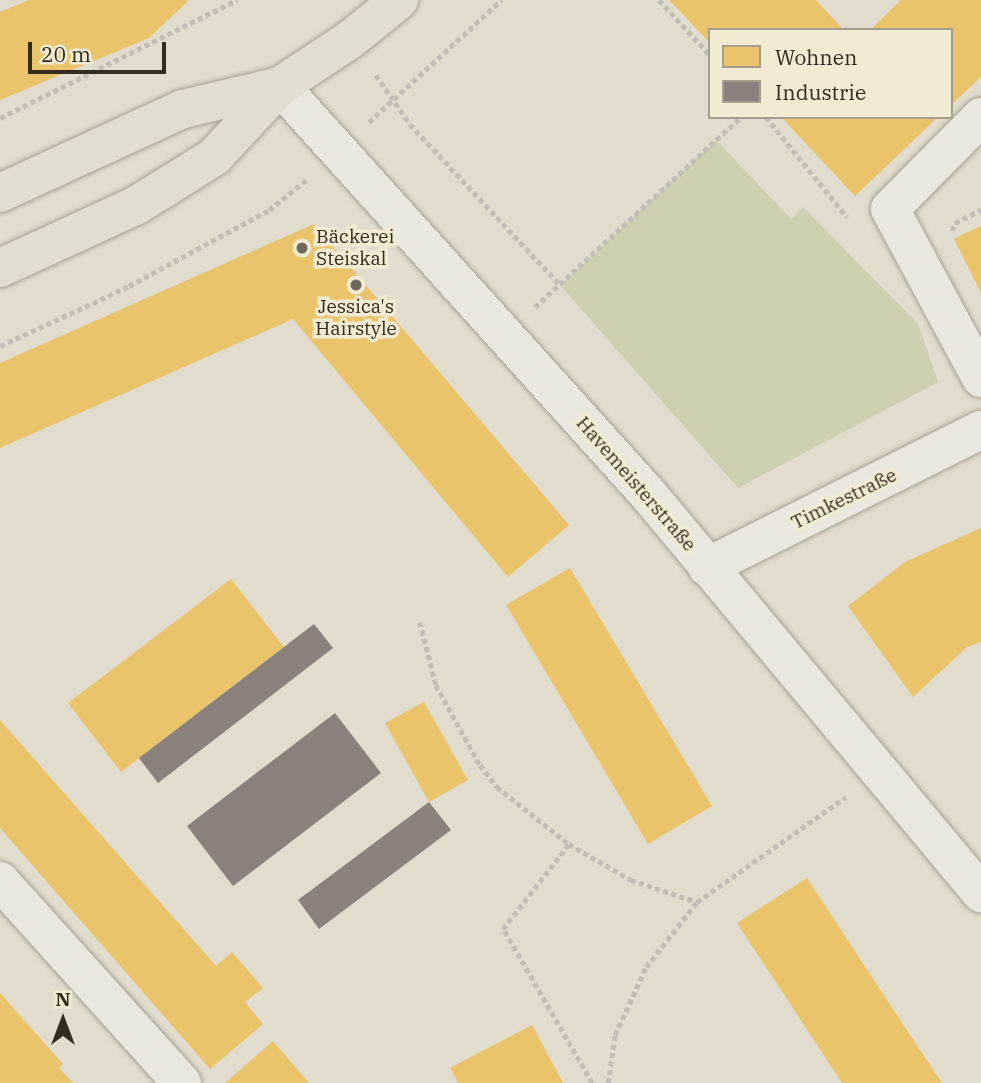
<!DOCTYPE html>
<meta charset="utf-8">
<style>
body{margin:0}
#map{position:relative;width:981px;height:1083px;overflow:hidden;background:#e1dccd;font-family:"IBM Plex Serif",serif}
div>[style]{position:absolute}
.green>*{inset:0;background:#ced0b1}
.homes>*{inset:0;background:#e9c46a}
.industry>*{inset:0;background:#8a817c}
.path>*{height:4.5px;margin-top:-2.25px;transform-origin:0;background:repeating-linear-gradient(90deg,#c2beb5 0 5px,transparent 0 8.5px)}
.roads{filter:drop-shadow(0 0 2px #a6a196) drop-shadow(0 0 2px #a6a196)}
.minor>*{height:38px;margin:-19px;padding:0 19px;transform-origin:19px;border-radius:19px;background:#eae7de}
.major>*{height:38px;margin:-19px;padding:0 19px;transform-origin:19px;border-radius:19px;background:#e1ddd0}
.dots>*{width:19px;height:19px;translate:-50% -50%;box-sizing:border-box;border:4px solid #f1ebd4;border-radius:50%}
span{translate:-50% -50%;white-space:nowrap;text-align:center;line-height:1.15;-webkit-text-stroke:7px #f1ebd4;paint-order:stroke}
.poi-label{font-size:19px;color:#342b1f}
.left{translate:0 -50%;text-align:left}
.street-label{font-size:19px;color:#342b1f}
.legend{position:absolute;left:708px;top:28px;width:245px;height:91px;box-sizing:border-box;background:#f1ebd4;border:2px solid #a59e8c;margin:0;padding:9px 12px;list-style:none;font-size:21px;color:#342b1f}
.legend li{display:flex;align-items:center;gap:14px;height:35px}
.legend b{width:35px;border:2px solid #a59e8c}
.north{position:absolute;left:28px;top:985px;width:70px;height:70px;-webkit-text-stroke:5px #f1ebd4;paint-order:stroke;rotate:0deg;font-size:19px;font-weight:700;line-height:28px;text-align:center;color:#342b1f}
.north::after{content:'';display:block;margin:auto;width:24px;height:32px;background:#342b1f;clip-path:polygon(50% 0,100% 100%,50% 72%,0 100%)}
.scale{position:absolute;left:28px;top:42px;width:138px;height:32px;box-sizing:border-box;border:4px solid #342b1f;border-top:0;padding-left:9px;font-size:21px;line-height:24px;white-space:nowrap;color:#342b1f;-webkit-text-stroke:5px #f1ebd4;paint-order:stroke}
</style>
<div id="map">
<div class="green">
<div style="clip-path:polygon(716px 140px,791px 219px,803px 207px,918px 324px,938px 382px,738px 488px,560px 285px)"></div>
</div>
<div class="homes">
<div style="clip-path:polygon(29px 0,189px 0,149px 38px,0 100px,0 12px)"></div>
<div style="clip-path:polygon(669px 0,816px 0,844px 30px,710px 30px,710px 43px)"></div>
<div style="clip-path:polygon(901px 0,981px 0,981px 77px,951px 105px,951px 30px,870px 30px)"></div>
<div style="clip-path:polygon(781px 117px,938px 117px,855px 196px)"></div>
<div style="clip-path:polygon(314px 224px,569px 525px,508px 577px,293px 319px,0 448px,0 363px)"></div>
<div style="clip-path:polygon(981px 226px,981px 293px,954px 239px)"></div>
<div style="clip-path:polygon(981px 528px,981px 642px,967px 647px,913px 697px,848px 606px,905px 562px)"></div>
<div style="clip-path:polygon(570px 568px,712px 806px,648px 844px,506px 605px)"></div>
<div style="clip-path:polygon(231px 579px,284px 647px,121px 772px,68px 703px)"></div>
<div style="clip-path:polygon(424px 702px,468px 780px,429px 802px,385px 723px)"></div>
<div style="clip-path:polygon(0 720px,216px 966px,232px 952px,263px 988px,245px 1002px,263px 1024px,210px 1069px,0 828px)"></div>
<div style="clip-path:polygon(807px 878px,910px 1035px,942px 1083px,842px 1083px,737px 923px)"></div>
<div style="clip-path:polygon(0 993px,63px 1064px,59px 1068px,73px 1083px,0 1083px)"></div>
<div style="clip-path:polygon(532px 1025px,563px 1083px,458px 1083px,450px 1068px)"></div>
<div style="clip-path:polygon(273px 1041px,309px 1083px,225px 1083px)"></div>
</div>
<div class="industry">
<div style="clip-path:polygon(314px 624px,333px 648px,158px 783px,139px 758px)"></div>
<div style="clip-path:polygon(335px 713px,381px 773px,233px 886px,187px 826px)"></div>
<div style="clip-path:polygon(429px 802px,451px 830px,319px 929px,298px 900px)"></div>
</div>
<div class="path">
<div style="left:659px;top:0;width:75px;rotate:47.2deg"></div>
<div style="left:376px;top:75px;width:60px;rotate:55.2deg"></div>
<div style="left:410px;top:124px;width:220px;rotate:47deg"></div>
<div style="left:766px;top:117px;width:129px;rotate:51deg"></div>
<div style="left:0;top:118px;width:265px;rotate:-26.5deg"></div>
<div style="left:369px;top:122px;width:180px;rotate:-42.7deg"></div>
<div style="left:952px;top:231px;width:9px;rotate:-69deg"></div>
<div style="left:955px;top:223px;width:29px;rotate:-27deg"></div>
<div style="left:535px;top:307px;width:280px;rotate:-42.7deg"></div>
<div style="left:0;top:346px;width:142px;rotate:-24.9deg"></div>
<div style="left:129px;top:286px;width:159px;rotate:-28.5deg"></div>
<div style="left:269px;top:210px;width:48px;rotate:-39deg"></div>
<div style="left:420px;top:622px;width:65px;rotate:75.7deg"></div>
<div style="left:436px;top:685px;width:91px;rotate:61.2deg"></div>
<div style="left:480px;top:765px;width:28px;rotate:52deg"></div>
<div style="left:497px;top:787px;width:92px;rotate:38.4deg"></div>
<div style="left:592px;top:1083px;width:178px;rotate:-120deg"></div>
<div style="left:503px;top:929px;width:108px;rotate:-52.2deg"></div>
<div style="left:569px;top:844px;width:72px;rotate:30.1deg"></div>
<div style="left:631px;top:880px;width:70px;rotate:18.4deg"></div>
<div style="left:608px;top:1083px;width:49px;rotate:-81.7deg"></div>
<div style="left:615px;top:1035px;width:75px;rotate:-65.5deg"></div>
<div style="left:646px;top:967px;width:83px;rotate:-51.9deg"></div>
<div style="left:697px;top:902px;width:182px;rotate:-35.2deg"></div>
</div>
<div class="roads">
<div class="minor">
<div style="left:280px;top:86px;width:549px;rotate:47.95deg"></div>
<div style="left:648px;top:494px;width:520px;rotate:50.15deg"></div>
<div style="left:981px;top:117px;width:129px;rotate:134.7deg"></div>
<div style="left:890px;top:209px;width:192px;rotate:61.7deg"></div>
<div style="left:707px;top:567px;width:306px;rotate:-26.6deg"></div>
<div style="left:0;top:881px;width:272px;rotate:48deg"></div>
</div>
<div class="major">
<div style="left:0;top:193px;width:201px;rotate:-24.7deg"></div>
<div style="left:183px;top:109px;width:100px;rotate:-13.3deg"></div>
<div style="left:0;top:268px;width:151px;rotate:-24.7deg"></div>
<div style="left:137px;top:205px;width:91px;rotate:-31.9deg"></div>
<div style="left:214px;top:157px;width:97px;rotate:-47.1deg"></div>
<div style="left:280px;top:86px;width:85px;rotate:-33.5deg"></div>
<div style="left:351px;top:39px;width:62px;rotate:-39.1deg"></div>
</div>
</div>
<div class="dots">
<div style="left:302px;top:248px;background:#71695c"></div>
<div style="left:356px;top:285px;background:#71695c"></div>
</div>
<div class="poi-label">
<span class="left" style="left:316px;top:248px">Bäckerei<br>Steiskal</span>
<span style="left:356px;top:318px">Jessica's<br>Hairstyle</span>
</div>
<div class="street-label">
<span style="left:636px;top:484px;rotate:49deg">Havemeisterstraße</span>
<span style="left:844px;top:499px;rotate:-26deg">Timkestraße</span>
</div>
<ul class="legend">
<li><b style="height:19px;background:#e9c46a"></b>Wohnen</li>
<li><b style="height:19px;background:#8a817c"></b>Industrie</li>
</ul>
<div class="north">N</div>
<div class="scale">20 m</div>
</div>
